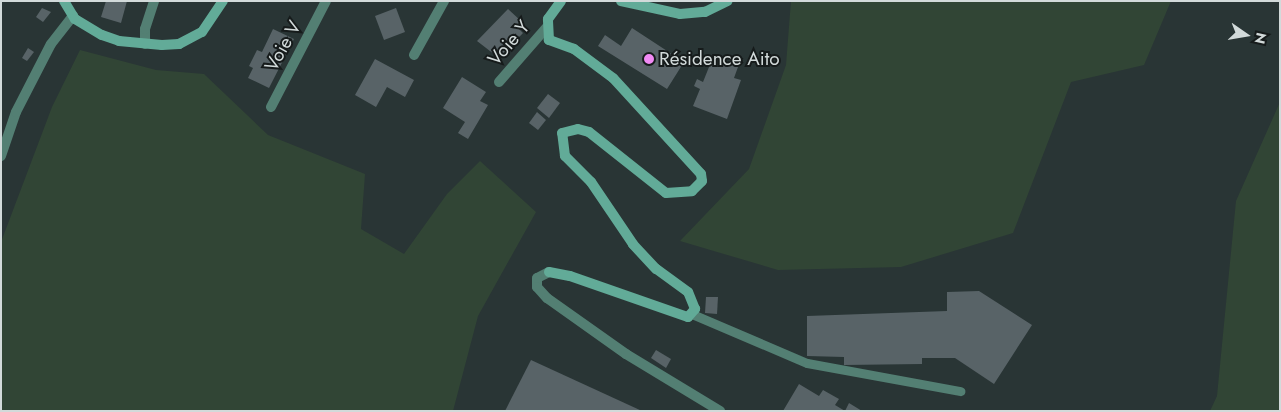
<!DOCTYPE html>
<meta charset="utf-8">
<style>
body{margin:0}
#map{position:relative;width:1281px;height:412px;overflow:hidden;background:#293535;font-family:Jost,sans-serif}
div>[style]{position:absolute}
.green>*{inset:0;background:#314535}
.building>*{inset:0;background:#586367}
.lane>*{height:9px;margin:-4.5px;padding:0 4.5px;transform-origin:4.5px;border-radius:4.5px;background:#537f73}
.street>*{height:10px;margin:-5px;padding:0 5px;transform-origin:5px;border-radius:5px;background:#537f73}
.secondary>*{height:10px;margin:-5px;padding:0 5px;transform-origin:5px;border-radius:5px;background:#62ab98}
.dots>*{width:14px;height:14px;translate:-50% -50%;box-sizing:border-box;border:2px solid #161b1b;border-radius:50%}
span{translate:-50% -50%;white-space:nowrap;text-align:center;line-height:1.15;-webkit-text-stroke:4px #161b1b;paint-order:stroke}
.street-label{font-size:19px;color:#d2dada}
.poi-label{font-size:19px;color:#d2dada}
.left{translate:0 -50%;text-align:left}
.frame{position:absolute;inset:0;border:2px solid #d2dada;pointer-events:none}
.north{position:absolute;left:1221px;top:10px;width:50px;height:50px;-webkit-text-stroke:4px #161b1b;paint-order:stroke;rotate:103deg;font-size:14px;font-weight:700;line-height:20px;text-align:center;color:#d2dada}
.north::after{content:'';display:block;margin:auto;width:18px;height:22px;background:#d2dada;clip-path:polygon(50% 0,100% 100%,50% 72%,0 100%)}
</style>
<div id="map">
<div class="green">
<div style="clip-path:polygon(791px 1px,1171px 1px,1144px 65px,1071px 82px,1013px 233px,901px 267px,778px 270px,680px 241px,749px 169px,786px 65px)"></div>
<div style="clip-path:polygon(80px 50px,156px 70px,204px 74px,268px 135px,365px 174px,361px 229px,404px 254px,447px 194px,480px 161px,536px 212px,478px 316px,453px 411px,1px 411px,1px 242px,52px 107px)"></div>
<div style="clip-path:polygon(1280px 102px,1280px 411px,1210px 411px,1217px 396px,1236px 201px)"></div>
</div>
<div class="building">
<div style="clip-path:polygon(106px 1px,127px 1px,121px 23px,101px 17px)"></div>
<div style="clip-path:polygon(42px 8px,51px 12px,43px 22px,36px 17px)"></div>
<div style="clip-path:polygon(396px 8px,405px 32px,384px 40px,375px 16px)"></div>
<div style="clip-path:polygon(508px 9px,521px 21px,516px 26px,523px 33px,499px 58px,477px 41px)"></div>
<div style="clip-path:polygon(632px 28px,684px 62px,667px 89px,598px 46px,605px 35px,621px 46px)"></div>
<div style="clip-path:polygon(273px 29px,294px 39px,269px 88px,248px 78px,253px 68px,249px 66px,257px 50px,262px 52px)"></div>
<div style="clip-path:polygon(28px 48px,34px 52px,27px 61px,22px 58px)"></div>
<div style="clip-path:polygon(713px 57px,738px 67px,734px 78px,741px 80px,727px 119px,693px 106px,700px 89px,694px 86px,697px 79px,703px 82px)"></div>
<div style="clip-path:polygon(375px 59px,414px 80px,405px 97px,387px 87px,376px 107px,355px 95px)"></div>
<div style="clip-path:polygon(462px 77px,486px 92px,480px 101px,488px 105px,468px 139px,458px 133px,465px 122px,443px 108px)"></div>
<div style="clip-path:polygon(548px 94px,560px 103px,549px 118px,537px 108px)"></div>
<div style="clip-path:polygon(537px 112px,546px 120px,538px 130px,529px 123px)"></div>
<div style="clip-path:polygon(979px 291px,1032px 325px,994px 384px,955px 358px,922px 358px,922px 364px,844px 365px,844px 357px,807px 356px,807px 316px,947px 311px,947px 292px)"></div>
<div style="clip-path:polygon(706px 297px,718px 297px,717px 314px,705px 313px)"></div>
<div style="clip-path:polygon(656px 350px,671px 359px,666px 368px,651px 358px)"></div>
<div style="clip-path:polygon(531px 360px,642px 411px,505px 411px)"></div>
<div style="clip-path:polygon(799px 384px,819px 396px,823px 390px,839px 399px,835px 405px,845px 411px,849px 403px,862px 411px,783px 411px)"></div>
</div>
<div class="lane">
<div style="left:692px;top:314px;width:125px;rotate:23.1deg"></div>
<div style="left:807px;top:363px;width:156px;rotate:10.4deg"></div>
</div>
<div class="street">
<div style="left:145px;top:44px;width:15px;rotate:-90deg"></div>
<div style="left:145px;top:29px;width:29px;rotate:-72deg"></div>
<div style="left:414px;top:55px;width:62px;rotate:-60.9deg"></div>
<div style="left:499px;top:82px;width:73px;rotate:-48.9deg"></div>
<div style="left:271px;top:107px;width:119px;rotate:-62.6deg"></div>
<div style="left:1px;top:156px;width:46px;rotate:-71.2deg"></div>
<div style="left:16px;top:112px;width:76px;rotate:-62.8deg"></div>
<div style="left:51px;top:44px;width:36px;rotate:-52deg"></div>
<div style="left:549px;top:272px;width:13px;rotate:153deg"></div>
<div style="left:537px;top:278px;width:9px;rotate:90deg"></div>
<div style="left:537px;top:287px;width:15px;rotate:48deg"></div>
<div style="left:547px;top:298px;width:97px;rotate:35.3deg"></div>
<div style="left:626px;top:354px;width:110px;rotate:31.2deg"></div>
</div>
<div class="secondary">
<div style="left:64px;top:1px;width:21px;rotate:59deg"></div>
<div style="left:75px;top:19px;width:31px;rotate:31deg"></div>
<div style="left:102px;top:35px;width:18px;rotate:19deg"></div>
<div style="left:119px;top:41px;width:43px;rotate:5.3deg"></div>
<div style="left:162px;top:45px;width:17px;rotate:-3deg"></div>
<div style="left:179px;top:44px;width:26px;rotate:-28deg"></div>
<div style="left:202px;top:32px;width:37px;rotate:-56deg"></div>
<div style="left:621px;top:1px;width:60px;rotate:12.4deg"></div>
<div style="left:680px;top:14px;width:25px;rotate:-5deg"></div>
<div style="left:705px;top:12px;width:25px;rotate:-26deg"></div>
<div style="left:549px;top:272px;width:21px;rotate:11deg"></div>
<div style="left:570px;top:276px;width:125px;rotate:19.2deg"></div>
<div style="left:688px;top:317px;width:11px;rotate:-49deg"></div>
<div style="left:695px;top:309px;width:18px;rotate:-112deg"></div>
<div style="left:688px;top:292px;width:39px;rotate:-144deg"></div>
<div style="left:656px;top:269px;width:34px;rotate:-133deg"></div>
<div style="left:633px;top:244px;width:75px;rotate:-124.1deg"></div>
<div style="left:591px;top:182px;width:37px;rotate:-135deg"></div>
<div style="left:565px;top:156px;width:23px;rotate:-97deg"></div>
<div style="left:562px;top:133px;width:16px;rotate:-14deg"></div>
<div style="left:578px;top:129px;width:11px;rotate:15deg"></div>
<div style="left:589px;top:132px;width:98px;rotate:38.4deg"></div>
<div style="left:666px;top:193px;width:26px;rotate:-4deg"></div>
<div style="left:692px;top:191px;width:14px;rotate:-45deg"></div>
<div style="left:702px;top:181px;width:7px;rotate:-98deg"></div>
<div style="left:701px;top:174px;width:130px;rotate:-132.5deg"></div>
<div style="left:613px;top:78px;width:49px;rotate:-143.4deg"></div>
<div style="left:574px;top:49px;width:27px;rotate:-160deg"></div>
<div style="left:549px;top:40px;width:21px;rotate:-93deg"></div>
<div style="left:548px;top:19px;width:22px;rotate:-54deg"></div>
</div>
<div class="dots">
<div style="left:649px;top:59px;background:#f18af4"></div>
</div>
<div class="street-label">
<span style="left:509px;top:43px;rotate:-49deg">Voie Y</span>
<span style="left:283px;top:46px;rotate:-61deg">Voie V</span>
</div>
<div class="poi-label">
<span class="left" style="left:659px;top:59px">Résidence Aito</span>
</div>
<div class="frame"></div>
<div class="north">N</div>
</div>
